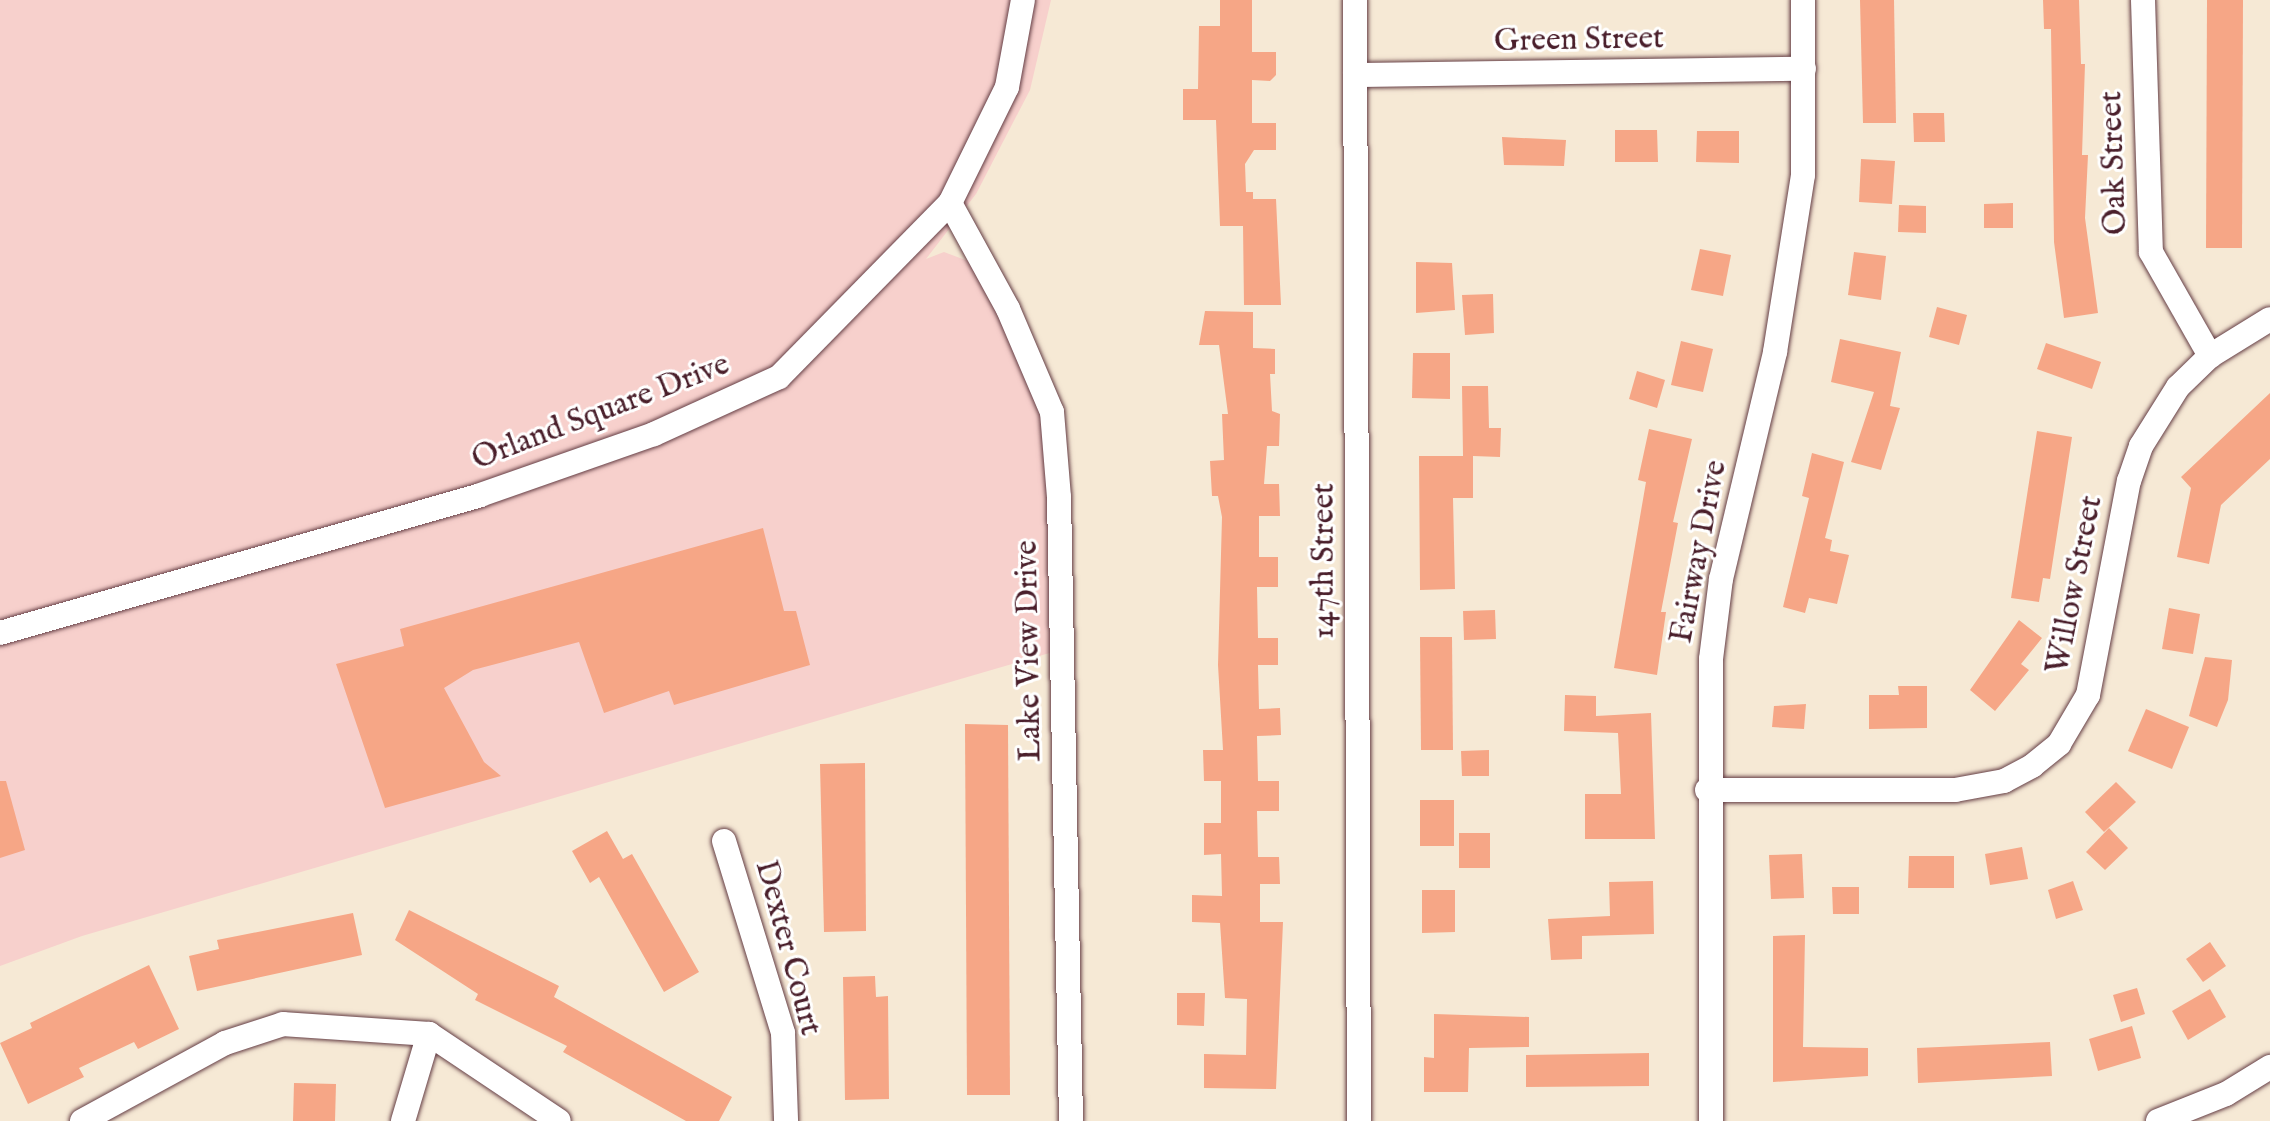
<!DOCTYPE html>
<style>
body{margin:0}
#map{position:relative;width:2270px;height:1121px;overflow:hidden;background:#f6e9d5;font-family:"IM FELL English",serif}
div>[style]{position:absolute}
.built>*{inset:0;background:#f7d0cc}
.building>*{inset:0;background:#f6a686}
.roads{filter:drop-shadow(0 0 2px #643d44) drop-shadow(0 0 2px #643d44)}
.minor>*{height:24px;margin:-12px;padding:0 12px;transform-origin:12px;border-radius:12px;background:#fff}
span{translate:-50% -50%;white-space:nowrap;text-align:center;line-height:1.15;-webkit-text-stroke:6px #fff;paint-order:stroke}
.street-label{font-size:32px;color:#4a1f2b}
</style>
<div id="map">
<div class="built">
<div style="clip-path:polygon(0 0,1051px 0,1030px 90px,976px 194px,926px 259px,944px 252px,968px 261px,987px 283px,1034px 385px,1048px 452px,1053px 652px,82px 936px,0 966px)"></div>
</div>
<div class="building">
<div style="clip-path:polygon(1220px 0,1252px 0,1252px 52px,1276px 52px,1276px 75px,1270px 81px,1252px 80px,1252px 123px,1276px 123px,1276px 150px,1254px 150px,1245px 164px,1246px 192px,1253px 192px,1253px 199px,1276px 199px,1281px 305px,1244px 305px,1243px 226px,1220px 226px,1216px 120px,1183px 120px,1183px 89px,1198px 89px,1199px 26px,1220px 26px)"></div>
<div style="clip-path:polygon(1860px 0,1894px 0,1896px 123px,1863px 123px)"></div>
<div style="clip-path:polygon(2043px 0,2079px 0,2081px 64px,2085px 64px,2082px 155px,2088px 155px,2085px 218px,2098px 313px,2064px 318px,2054px 242px,2051px 29px,2044px 29px)"></div>
<div style="clip-path:polygon(2207px 0,2243px 0,2242px 248px,2206px 248px)"></div>
<div style="clip-path:polygon(1913px 113px,1944px 113px,1945px 142px,1914px 142px)"></div>
<div style="clip-path:polygon(1615px 130px,1657px 130px,1658px 162px,1615px 162px)"></div>
<div style="clip-path:polygon(1697px 131px,1739px 131px,1739px 163px,1696px 162px)"></div>
<div style="clip-path:polygon(1502px 137px,1566px 140px,1564px 166px,1504px 165px)"></div>
<div style="clip-path:polygon(1861px 159px,1895px 161px,1892px 204px,1859px 202px)"></div>
<div style="clip-path:polygon(2013px 203px,2013px 228px,1984px 228px,1984px 204px)"></div>
<div style="clip-path:polygon(1899px 205px,1926px 206px,1926px 233px,1898px 232px)"></div>
<div style="clip-path:polygon(1700px 249px,1731px 255px,1723px 296px,1691px 290px)"></div>
<div style="clip-path:polygon(1854px 252px,1886px 256px,1881px 300px,1848px 295px)"></div>
<div style="clip-path:polygon(1416px 262px,1452px 263px,1455px 310px,1416px 313px)"></div>
<div style="clip-path:polygon(1493px 294px,1494px 333px,1465px 335px,1462px 295px)"></div>
<div style="clip-path:polygon(1937px 307px,1967px 315px,1959px 345px,1929px 337px)"></div>
<div style="clip-path:polygon(1205px 311px,1253px 312px,1253px 348px,1275px 349px,1275px 374px,1270px 374px,1272px 411px,1280px 414px,1279px 446px,1267px 446px,1264px 484px,1279px 484px,1280px 516px,1259px 516px,1259px 557px,1278px 557px,1278px 587px,1257px 587px,1258px 638px,1278px 638px,1278px 665px,1258px 665px,1259px 709px,1280px 708px,1281px 735px,1257px 736px,1258px 781px,1279px 781px,1279px 811px,1257px 811px,1258px 857px,1279px 857px,1280px 884px,1260px 884px,1260px 922px,1283px 922px,1276px 1089px,1204px 1088px,1204px 1054px,1246px 1055px,1247px 999px,1225px 998px,1220px 923px,1192px 922px,1192px 895px,1222px 896px,1221px 854px,1204px 855px,1204px 823px,1221px 823px,1221px 781px,1204px 781px,1203px 750px,1223px 750px,1218px 665px,1222px 517px,1218px 496px,1212px 496px,1210px 461px,1224px 460px,1222px 414px,1228px 414px,1219px 345px,1199px 345px)"></div>
<div style="clip-path:polygon(1840px 339px,1901px 352px,1890px 406px,1900px 408px,1881px 470px,1851px 462px,1874px 392px,1831px 382px)"></div>
<div style="clip-path:polygon(1681px 341px,1713px 349px,1703px 392px,1671px 385px)"></div>
<div style="clip-path:polygon(2046px 343px,2101px 362px,2092px 389px,2037px 369px)"></div>
<div style="clip-path:polygon(1413px 353px,1450px 353px,1450px 399px,1412px 398px)"></div>
<div style="clip-path:polygon(1637px 371px,1665px 380px,1657px 408px,1629px 399px)"></div>
<div style="clip-path:polygon(1462px 386px,1488px 386px,1489px 428px,1501px 428px,1500px 457px,1473px 456px,1473px 498px,1453px 498px,1455px 589px,1420px 590px,1419px 456px,1463px 456px)"></div>
<div style="clip-path:polygon(2270px 393px,2270px 459px,2221px 505px,2209px 564px,2177px 557px,2191px 488px,2181px 477px)"></div>
<div style="clip-path:polygon(1649px 429px,1692px 439px,1673px 522px,1678px 523px,1661px 612px,1666px 612px,1657px 675px,1614px 668px,1646px 482px,1638px 480px)"></div>
<div style="clip-path:polygon(2037px 431px,2072px 437px,2050px 579px,2043px 578px,2039px 602px,2011px 598px)"></div>
<div style="clip-path:polygon(1812px 453px,1844px 462px,1825px 538px,1832px 540px,1830px 551px,1849px 555px,1837px 604px,1809px 598px,1805px 613px,1783px 607px,1809px 498px,1802px 496px)"></div>
<div style="clip-path:polygon(763px 528px,784px 611px,796px 611px,810px 665px,674px 705px,669px 691px,604px 713px,579px 642px,473px 670px,444px 688px,484px 762px,501px 776px,385px 808px,336px 664px,404px 646px,400px 629px)"></div>
<div style="clip-path:polygon(2169px 608px,2200px 614px,2193px 654px,2162px 649px)"></div>
<div style="clip-path:polygon(1495px 610px,1496px 639px,1464px 640px,1463px 611px)"></div>
<div style="clip-path:polygon(2019px 620px,2042px 638px,2021px 664px,2029px 670px,1995px 711px,1970px 690px)"></div>
<div style="clip-path:polygon(1420px 637px,1452px 637px,1453px 750px,1421px 750px)"></div>
<div style="clip-path:polygon(2205px 657px,2232px 660px,2228px 700px,2217px 727px,2189px 716px)"></div>
<div style="clip-path:polygon(1898px 686px,1927px 686px,1927px 728px,1869px 729px,1869px 695px,1899px 695px)"></div>
<div style="clip-path:polygon(1565px 695px,1596px 696px,1596px 716px,1651px 713px,1655px 839px,1585px 839px,1585px 794px,1621px 794px,1618px 733px,1564px 731px)"></div>
<div style="clip-path:polygon(1806px 704px,1804px 729px,1772px 727px,1774px 706px)"></div>
<div style="clip-path:polygon(2146px 709px,2189px 727px,2172px 769px,2128px 751px)"></div>
<div style="clip-path:polygon(965px 724px,1008px 725px,1010px 1095px,967px 1095px)"></div>
<div style="clip-path:polygon(1489px 750px,1489px 776px,1462px 776px,1461px 751px)"></div>
<div style="clip-path:polygon(865px 763px,866px 931px,824px 932px,820px 764px)"></div>
<div style="clip-path:polygon(0 781px,6px 781px,25px 850px,0 858px)"></div>
<div style="clip-path:polygon(2116px 782px,2136px 802px,2104px 832px,2085px 812px)"></div>
<div style="clip-path:polygon(1420px 800px,1454px 800px,1454px 846px,1420px 846px)"></div>
<div style="clip-path:polygon(2109px 828px,2128px 848px,2105px 870px,2086px 852px)"></div>
<div style="clip-path:polygon(607px 831px,623px 859px,632px 854px,699px 972px,664px 992px,599px 877px,590px 883px,572px 851px)"></div>
<div style="clip-path:polygon(1459px 833px,1490px 833px,1490px 868px,1459px 868px)"></div>
<div style="clip-path:polygon(2022px 847px,2028px 879px,1990px 885px,1985px 854px)"></div>
<div style="clip-path:polygon(1802px 854px,1804px 898px,1771px 899px,1769px 855px)"></div>
<div style="clip-path:polygon(1909px 856px,1954px 856px,1954px 888px,1908px 888px)"></div>
<div style="clip-path:polygon(1653px 881px,1654px 934px,1582px 936px,1582px 959px,1551px 960px,1548px 919px,1610px 916px,1609px 882px)"></div>
<div style="clip-path:polygon(2073px 881px,2083px 910px,2056px 919px,2048px 890px)"></div>
<div style="clip-path:polygon(1832px 887px,1859px 887px,1859px 914px,1833px 914px)"></div>
<div style="clip-path:polygon(1422px 890px,1455px 890px,1455px 932px,1422px 933px)"></div>
<div style="clip-path:polygon(409px 910px,559px 986px,554px 997px,732px 1097px,719px 1121px,686px 1121px,563px 1052px,567px 1046px,475px 1000px,478px 994px,395px 940px)"></div>
<div style="clip-path:polygon(353px 913px,362px 955px,197px 991px,189px 956px,219px 949px,217px 940px)"></div>
<div style="clip-path:polygon(1805px 935px,1803px 1047px,1868px 1048px,1868px 1076px,1773px 1082px,1773px 936px)"></div>
<div style="clip-path:polygon(2210px 942px,2226px 966px,2203px 982px,2186px 959px)"></div>
<div style="clip-path:polygon(149px 965px,179px 1029px,138px 1049px,134px 1042px,79px 1068px,84px 1077px,28px 1104px,0 1043px,32px 1028px,30px 1023px)"></div>
<div style="clip-path:polygon(875px 976px,876px 997px,888px 996px,889px 1099px,845px 1100px,843px 977px)"></div>
<div style="clip-path:polygon(2137px 988px,2145px 1014px,2121px 1022px,2113px 995px)"></div>
<div style="clip-path:polygon(2210px 989px,2226px 1017px,2188px 1040px,2172px 1011px)"></div>
<div style="clip-path:polygon(1177px 993px,1205px 993px,1204px 1026px,1177px 1025px)"></div>
<div style="clip-path:polygon(1434px 1014px,1529px 1017px,1529px 1047px,1469px 1048px,1468px 1092px,1424px 1092px,1424px 1057px,1434px 1058px)"></div>
<div style="clip-path:polygon(2132px 1026px,2141px 1058px,2098px 1071px,2089px 1039px)"></div>
<div style="clip-path:polygon(2050px 1042px,2052px 1076px,1918px 1083px,1917px 1048px)"></div>
<div style="clip-path:polygon(1649px 1053px,1649px 1086px,1526px 1087px,1526px 1055px)"></div>
<div style="clip-path:polygon(294px 1083px,336px 1084px,335px 1121px,293px 1121px)"></div>
</div>
<div class="roads">
<div class="minor">
<div style="left:1355px;top:0;width:1121px;rotate:89.8deg"></div>
<div style="left:2143px;top:0;width:252px;rotate:88.2deg"></div>
<div style="left:2151px;top:252px;width:120px;rotate:60.4deg"></div>
<div style="left:1355px;top:75px;width:449px;rotate:-0.8deg"></div>
<div style="left:950px;top:203px;width:121px;rotate:61.3deg"></div>
<div style="left:1008px;top:309px;width:112px;rotate:66.9deg"></div>
<div style="left:1052px;top:412px;width:85px;rotate:85.3deg"></div>
<div style="left:1059px;top:497px;width:624px;rotate:88.9deg"></div>
<div style="left:0;top:633px;width:499px;rotate:-16deg"></div>
<div style="left:480px;top:495px;width:184px;rotate:-19.3deg"></div>
<div style="left:654px;top:434px;width:137px;rotate:-24.5deg"></div>
<div style="left:779px;top:377px;width:244px;rotate:-45.5deg"></div>
<div style="left:950px;top:203px;width:129px;rotate:-63.8deg"></div>
<div style="left:1007px;top:87px;width:88px;rotate:-79.6deg"></div>
<div style="left:1707px;top:790px;width:248px"></div>
<div style="left:1955px;top:790px;width:50px;rotate:-10.4deg"></div>
<div style="left:2004px;top:781px;width:32px;rotate:-28deg"></div>
<div style="left:2032px;top:766px;width:35px;rotate:-39deg"></div>
<div style="left:2059px;top:744px;width:57px;rotate:-59.4deg"></div>
<div style="left:2088px;top:695px;width:218px;rotate:-79.2deg"></div>
<div style="left:2129px;top:481px;width:37px;rotate:-71deg"></div>
<div style="left:2141px;top:446px;width:70px;rotate:-57.9deg"></div>
<div style="left:2178px;top:387px;width:45px;rotate:-44.1deg"></div>
<div style="left:2210px;top:356px;width:70px;rotate:-31.7deg"></div>
<div style="left:724px;top:841px;width:201px;rotate:72.9deg"></div>
<div style="left:783px;top:1033px;width:88px;rotate:88deg"></div>
<div style="left:82px;top:1121px;width:163px;rotate:-28.6deg"></div>
<div style="left:225px;top:1043px;width:61px;rotate:-18.1deg"></div>
<div style="left:283px;top:1024px;width:146px;rotate:3.9deg"></div>
<div style="left:429px;top:1034px;width:156px;rotate:33.8deg"></div>
<div style="left:403px;top:1121px;width:91px;rotate:-73.4deg"></div>
<div style="left:1711px;top:1121px;width:462px;rotate:-90deg"></div>
<div style="left:1711px;top:659px;width:81px;rotate:-82.9deg"></div>
<div style="left:1721px;top:579px;width:233px;rotate:-76.6deg"></div>
<div style="left:1775px;top:352px;width:179px;rotate:-81deg"></div>
<div style="left:1803px;top:175px;width:175px;rotate:-90deg"></div>
<div style="left:2158px;top:1121px;width:73px;rotate:-21.7deg"></div>
<div style="left:2226px;top:1094px;width:52px;rotate:-31.5deg"></div>
</div>
</div>
<div class="street-label">
<span style="left:1579px;top:41px;rotate:-1deg">Green Street</span>
<span style="left:2115px;top:163px;rotate:-92deg">Oak Street</span>
<span style="left:601px;top:413px;rotate:-21deg">Orland Square Drive</span>
<span style="left:1700px;top:552px;rotate:-79deg">Fairway Drive</span>
<span style="left:1325px;top:561px;rotate:-90deg">147th Street</span>
<span style="left:2076px;top:585px;rotate:-79deg">Willow Street</span>
<span style="left:1030px;top:651px;rotate:-91deg">Lake View Drive</span>
<span style="left:787px;top:948px;rotate:75deg">Dexter Court</span>
</div>
</div>
